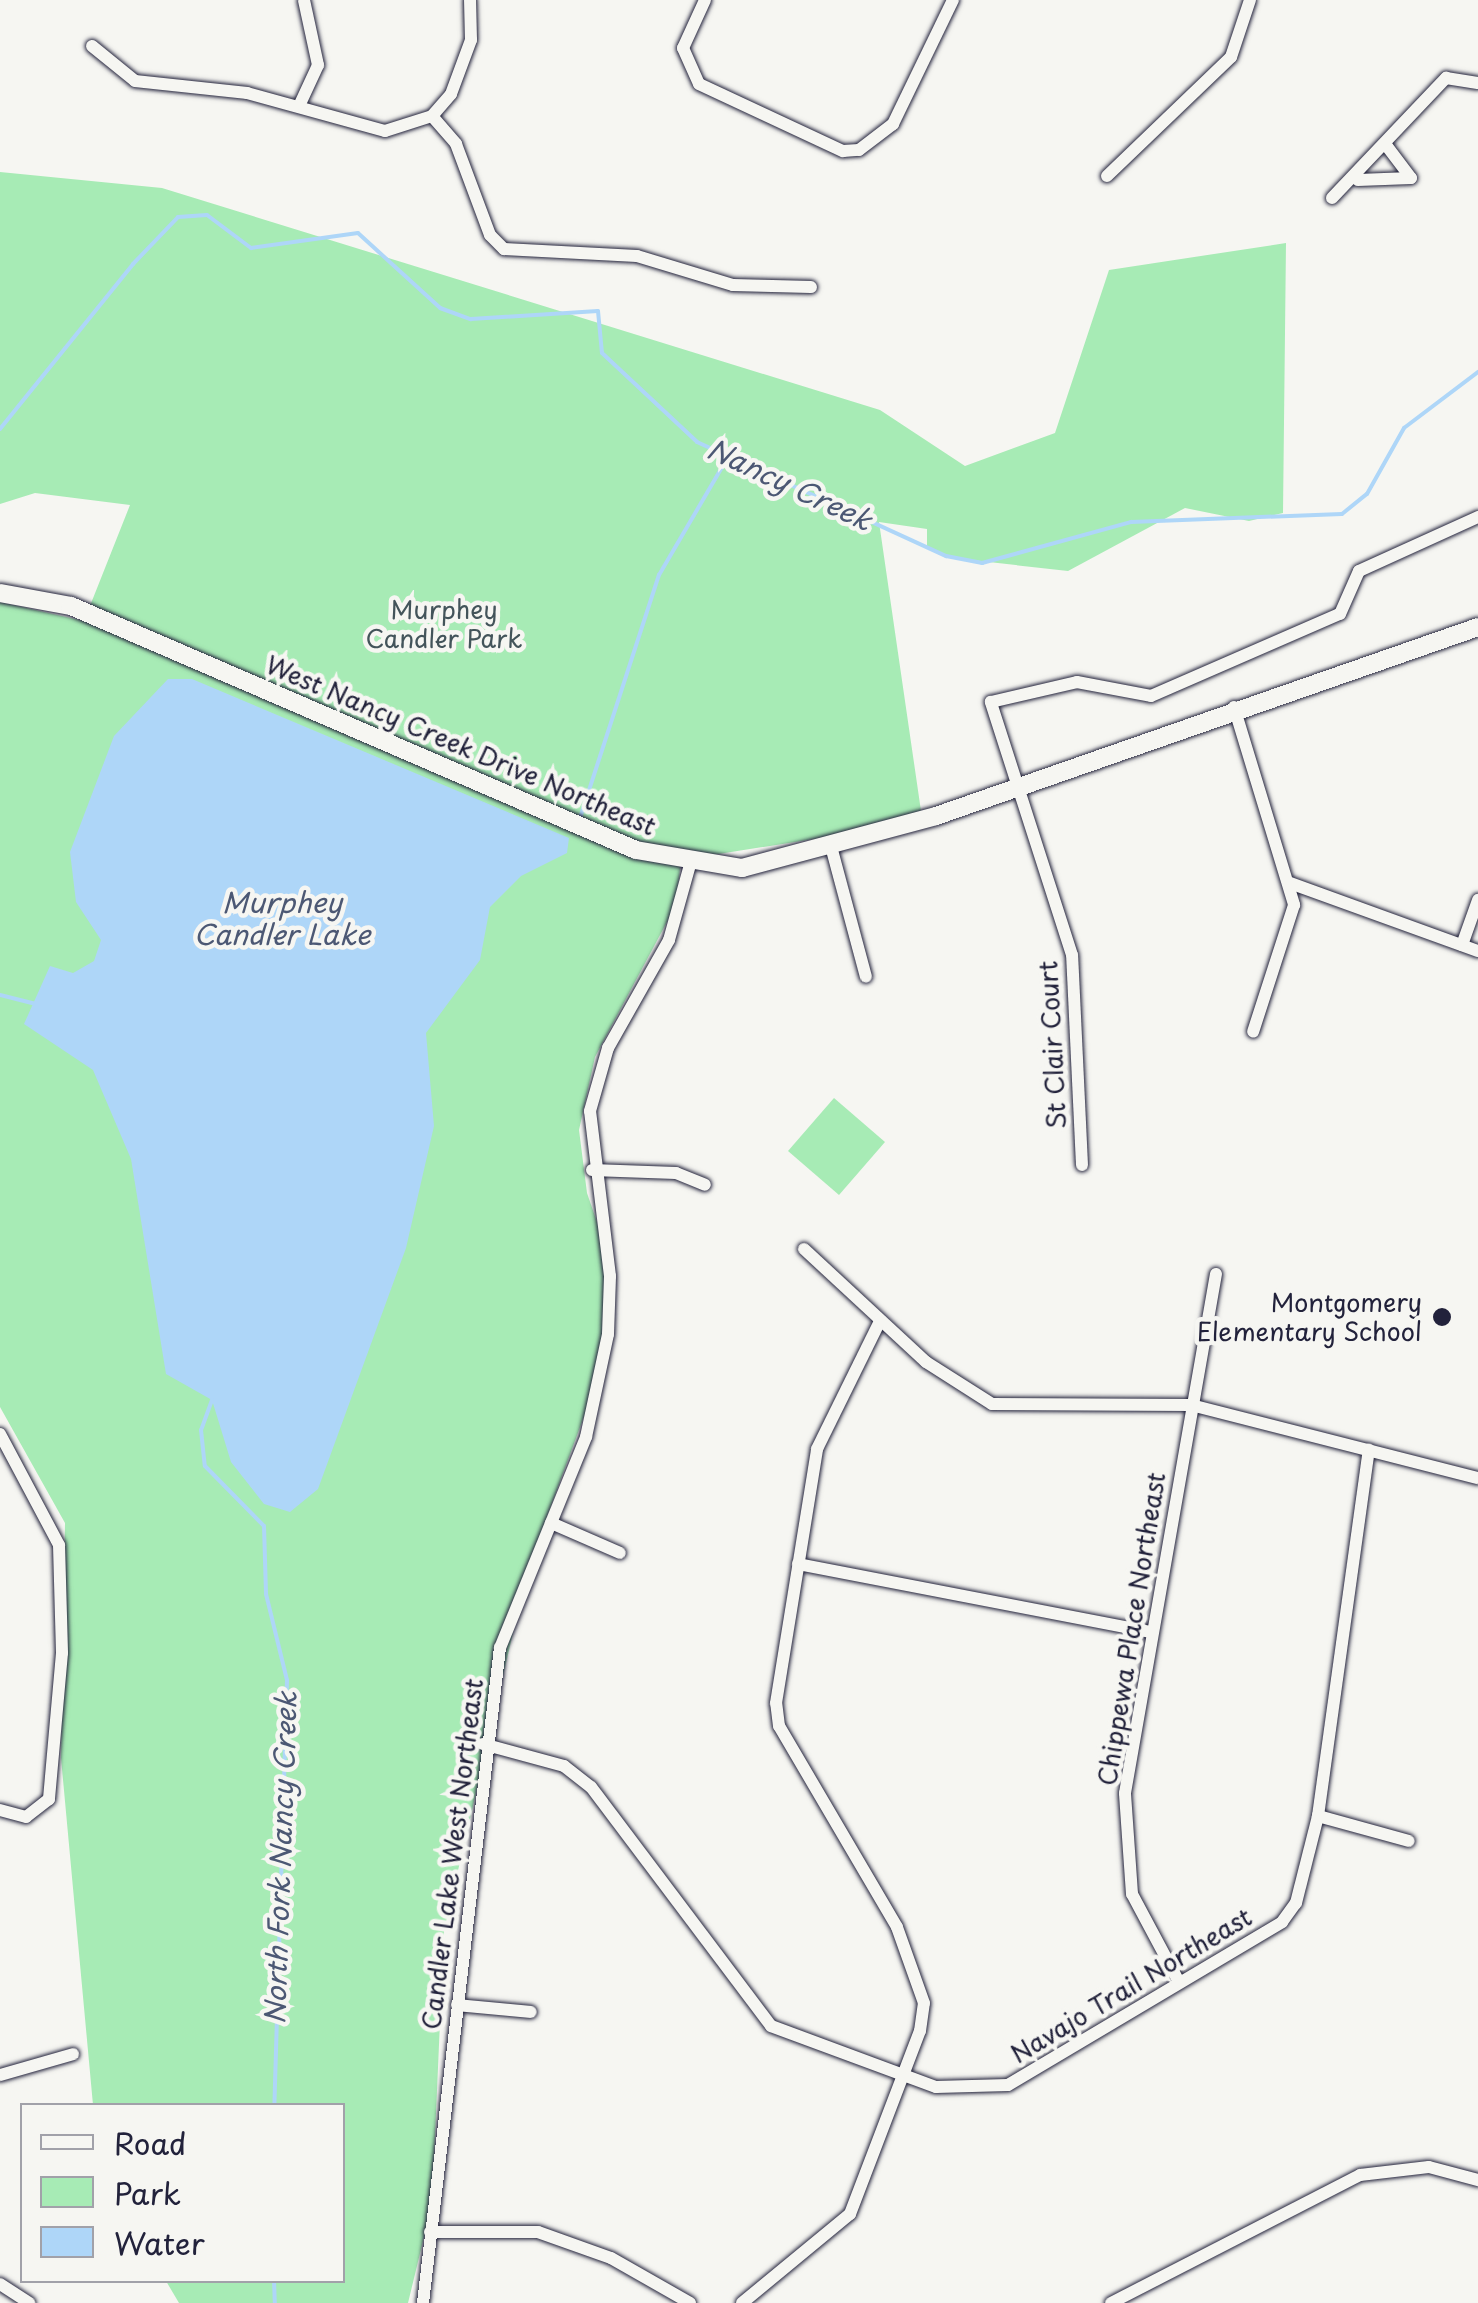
<!DOCTYPE html>
<style>
body{margin:0}
#map{position:relative;width:1478px;height:2303px;overflow:hidden;background:#f6f6f2;font-family:"Playpen Sans",sans-serif}
div>[style]{position:absolute}
.green>*{inset:0;background:#a7ebb5}
.water>*{inset:0;background:#aed6f8}
.stream>*{height:4px;margin:-2px;padding:0 2px;transform-origin:2px;border-radius:2px;background:#aed6f8}
.roads{filter:drop-shadow(0 0 2px #22223b) drop-shadow(0 0 2px #22223b)}
.street>*{height:12px;margin:-6px;padding:0 6px;transform-origin:6px;border-radius:6px;background:#f6f6f2}
.secondary>*{height:18px;margin:-9px;padding:0 9px;transform-origin:9px;border-radius:9px;background:#f6f6f2}
.dots>*{width:28px;height:28px;translate:-50% -50%;box-sizing:border-box;border:5px solid #f6f6f2;border-radius:50%}
span{translate:-50% -50%;white-space:nowrap;text-align:center;line-height:1.15;-webkit-text-stroke:9px #f6f6f2;paint-order:stroke}
.park-label{font-size:25px;color:#43545a}
.street-label{font-size:25px;color:#22223b}
.poi-label{font-size:25px;color:#22223b}
.right{translate:-100% -50%;text-align:right}
.water-label{font-size:28px;color:#4c5874;font-style:italic}
.legend{position:absolute;left:20px;top:2103px;width:325px;height:180px;box-sizing:border-box;background:#f6f6f2;border:2px solid #a1a1a9;margin:0;padding:12px 18px;list-style:none;font-size:30px;color:#22223b}
.legend li{display:flex;align-items:center;gap:20px;height:50px}
.legend b{width:50px;border:2px solid #a1a1a9}
</style>
<div id="map">
<div class="green">
<div style="clip-path:polygon(0 172px,162px 188px,880px 410px,965px 466px,1055px 433px,1109px 270px,1286px 243px,1283px 513px,1249px 521px,1185px 508px,1068px 571px,944px 557px,927px 546px,927px 529px,879px 522px,921px 811px,858px 832px,681px 860px,676px 905px,595px 1057px,579px 1130px,587px 1193px,611px 1263px,603px 1365px,528px 1568px,444px 1931px,432px 2204px,408px 2303px,179px 2303px,166px 2281px,342px 2280px,342px 2106px,93px 2105px,61px 1758px,65px 1523px,0 1407px,0 602px,84px 621px,130px 505px,35px 493px,0 504px)"></div>
<div style="clip-path:polygon(834px 1098px,885px 1142px,839px 1195px,788px 1151px)"></div>
</div>
<div class="water">
<div style="clip-path:polygon(168px 679px,192px 679px,569px 838px,567px 853px,521px 876px,490px 907px,480px 960px,426px 1033px,434px 1126px,406px 1248px,318px 1489px,290px 1512px,264px 1504px,231px 1462px,212px 1400px,166px 1374px,131px 1159px,93px 1070px,24px 1024px,50px 966px,73px 973px,94px 961px,101px 940px,76px 902px,70px 852px,114px 736px)"></div>
</div>
<div class="stream">
<div style="left:0;top:429px;width:212px;rotate:-51.1deg"></div>
<div style="left:133px;top:264px;width:65px;rotate:-46.2deg"></div>
<div style="left:178px;top:217px;width:29px;rotate:-4deg"></div>
<div style="left:207px;top:215px;width:55px;rotate:36.9deg"></div>
<div style="left:251px;top:248px;width:108px;rotate:-8deg"></div>
<div style="left:358px;top:233px;width:111px;rotate:42.4deg"></div>
<div style="left:440px;top:308px;width:33px;rotate:20deg"></div>
<div style="left:471px;top:319px;width:127px;rotate:-3.6deg"></div>
<div style="left:598px;top:311px;width:42px;rotate:84.6deg"></div>
<div style="left:602px;top:353px;width:130px;rotate:43.1deg"></div>
<div style="left:697px;top:442px;width:274px;rotate:24.6deg"></div>
<div style="left:946px;top:556px;width:37px;rotate:11deg"></div>
<div style="left:982px;top:563px;width:155px;rotate:-15.4deg"></div>
<div style="left:1131px;top:522px;width:211px;rotate:-2.2deg"></div>
<div style="left:1342px;top:514px;width:32px;rotate:-39deg"></div>
<div style="left:1367px;top:494px;width:76px;rotate:-60.7deg"></div>
<div style="left:1404px;top:428px;width:93px;rotate:-37.1deg"></div>
<div style="left:579px;top:821px;width:259px;rotate:-72deg"></div>
<div style="left:659px;top:575px;width:137px;rotate:-59.7deg"></div>
<div style="left:0;top:995px;width:34px;rotate:14deg"></div>
<div style="left:212px;top:1400px;width:32px;rotate:110deg"></div>
<div style="left:201px;top:1430px;width:36px;rotate:84deg"></div>
<div style="left:205px;top:1466px;width:84px;rotate:45.5deg"></div>
<div style="left:264px;top:1526px;width:68px;rotate:88.3deg"></div>
<div style="left:266px;top:1594px;width:89px;rotate:76.3deg"></div>
<div style="left:287px;top:1680px;width:426px;rotate:91.7deg"></div>
<div style="left:274px;top:2280px;width:23px;rotate:88deg"></div>
</div>
<div class="roads">
<div class="street">
<div style="left:705px;top:0;width:53px;rotate:114.6deg"></div>
<div style="left:683px;top:48px;width:39px;rotate:66deg"></div>
<div style="left:699px;top:84px;width:159px;rotate:25deg"></div>
<div style="left:843px;top:151px;width:16px;rotate:-4deg"></div>
<div style="left:859px;top:150px;width:43px;rotate:-37.4deg"></div>
<div style="left:893px;top:124px;width:138px;rotate:-64.2deg"></div>
<div style="left:92px;top:46px;width:55px;rotate:39.1deg"></div>
<div style="left:135px;top:81px;width:113px;rotate:6.1deg"></div>
<div style="left:247px;top:93px;width:143px;rotate:15.4deg"></div>
<div style="left:385px;top:131px;width:49px;rotate:-17.7deg"></div>
<div style="left:432px;top:116px;width:29px;rotate:-49deg"></div>
<div style="left:451px;top:94px;width:58px;rotate:-69.7deg"></div>
<div style="left:471px;top:40px;width:40px;rotate:-91.4deg"></div>
<div style="left:300px;top:104px;width:43px;rotate:-65.2deg"></div>
<div style="left:318px;top:65px;width:66px;rotate:-102.2deg"></div>
<div style="left:432px;top:116px;width:37px;rotate:49deg"></div>
<div style="left:456px;top:144px;width:97px;rotate:69.5deg"></div>
<div style="left:490px;top:235px;width:20px;rotate:45deg"></div>
<div style="left:504px;top:249px;width:133px;rotate:3deg"></div>
<div style="left:637px;top:256px;width:100px;rotate:16.8deg"></div>
<div style="left:733px;top:285px;width:78px;rotate:1.5deg"></div>
<div style="left:1107px;top:176px;width:172px;rotate:-43.8deg"></div>
<div style="left:1231px;top:57px;width:60px;rotate:-71.6deg"></div>
<div style="left:1358px;top:180px;width:53px;rotate:-2.2deg"></div>
<div style="left:1411px;top:178px;width:41px;rotate:-127.1deg"></div>
<div style="left:1332px;top:198px;width:166px;rotate:-46.5deg"></div>
<div style="left:1446px;top:78px;width:32px;rotate:9deg"></div>
<div style="left:1234px;top:707px;width:207px;rotate:73.1deg"></div>
<div style="left:1294px;top:905px;width:133px;rotate:107.9deg"></div>
<div style="left:832px;top:850px;width:131px;rotate:75deg"></div>
<div style="left:1290px;top:883px;width:200px;rotate:19.9deg"></div>
<div style="left:1462px;top:945px;width:48px;rotate:-70.4deg"></div>
<div style="left:1082px;top:1165px;width:210px;rotate:-92.7deg"></div>
<div style="left:1072px;top:955px;width:266px;rotate:-107.8deg"></div>
<div style="left:991px;top:702px;width:88px;rotate:-13.1deg"></div>
<div style="left:1077px;top:682px;width:75px;rotate:10.7deg"></div>
<div style="left:1151px;top:696px;width:206px;rotate:-23.5deg"></div>
<div style="left:1340px;top:614px;width:47px;rotate:-66.2deg"></div>
<div style="left:1359px;top:571px;width:131px;rotate:-24.4deg"></div>
<div style="left:592px;top:1170px;width:84px;rotate:2deg"></div>
<div style="left:676px;top:1173px;width:31px;rotate:22deg"></div>
<div style="left:804px;top:1249px;width:166px;rotate:42.8deg"></div>
<div style="left:926px;top:1362px;width:78px;rotate:32.5deg"></div>
<div style="left:992px;top:1404px;width:199px;rotate:0.3deg"></div>
<div style="left:1191px;top:1405px;width:296px;rotate:14.3deg"></div>
<div style="left:0;top:1434px;width:126px;rotate:62deg"></div>
<div style="left:59px;top:1545px;width:108px;rotate:88.4deg"></div>
<div style="left:62px;top:1653px;width:147px;rotate:95.1deg"></div>
<div style="left:49px;top:1799px;width:29px;rotate:142deg"></div>
<div style="left:26px;top:1817px;width:27px;rotate:-165deg"></div>
<div style="left:551px;top:1523px;width:75px;rotate:23.5deg"></div>
<div style="left:798px;top:1564px;width:359px;rotate:10.9deg"></div>
<div style="left:483px;top:1744px;width:84px;rotate:15.2deg"></div>
<div style="left:564px;top:1766px;width:34px;rotate:38deg"></div>
<div style="left:591px;top:1787px;width:299px;rotate:53deg"></div>
<div style="left:771px;top:2026px;width:176px;rotate:20.3deg"></div>
<div style="left:936px;top:2087px;width:72px;rotate:-1.6deg"></div>
<div style="left:1008px;top:2085px;width:319px;rotate:-30.7deg"></div>
<div style="left:1282px;top:1922px;width:24px;rotate:-54deg"></div>
<div style="left:1296px;top:1903px;width:90px;rotate:-75.8deg"></div>
<div style="left:1318px;top:1816px;width:370px;rotate:-82.1deg"></div>
<div style="left:1318px;top:1816px;width:94px;rotate:15.4deg"></div>
<div style="left:1179px;top:1982px;width:100px;rotate:-118.1deg"></div>
<div style="left:1132px;top:1894px;width:101px;rotate:-94deg"></div>
<div style="left:1125px;top:1793px;width:527px;rotate:-80.06deg"></div>
<div style="left:457px;top:2005px;width:74px;rotate:5.4deg"></div>
<div style="left:0;top:2075px;width:76px;rotate:-16deg"></div>
<div style="left:430px;top:2232px;width:108px"></div>
<div style="left:538px;top:2232px;width:77px;rotate:19.6deg"></div>
<div style="left:611px;top:2258px;width:91px;rotate:29.7deg"></div>
<div style="left:0;top:2284px;width:35px;rotate:33deg"></div>
<div style="left:423px;top:2303px;width:660px;rotate:-83.3deg"></div>
<div style="left:500px;top:1648px;width:228px;rotate:-67.8deg"></div>
<div style="left:586px;top:1437px;width:105px;rotate:-77.9deg"></div>
<div style="left:608px;top:1334px;width:58px;rotate:-88deg"></div>
<div style="left:610px;top:1276px;width:166px;rotate:-96.9deg"></div>
<div style="left:590px;top:1111px;width:66px;rotate:-74.1deg"></div>
<div style="left:608px;top:1048px;width:124px;rotate:-60.5deg"></div>
<div style="left:669px;top:940px;width:78px;rotate:-74.4deg"></div>
<div style="left:742px;top:2303px;width:140px;rotate:-39.5deg"></div>
<div style="left:850px;top:2214px;width:196px;rotate:-69.1deg"></div>
<div style="left:920px;top:2031px;width:28px;rotate:-82deg"></div>
<div style="left:924px;top:2003px;width:81px;rotate:-109.6deg"></div>
<div style="left:897px;top:1927px;width:233px;rotate:-120.4deg"></div>
<div style="left:779px;top:1726px;width:23px;rotate:-97deg"></div>
<div style="left:776px;top:1703px;width:257px;rotate:-80.8deg"></div>
<div style="left:817px;top:1449px;width:143px;rotate:-63.8deg"></div>
<div style="left:1111px;top:2303px;width:280px;rotate:-27.2deg"></div>
<div style="left:1360px;top:2175px;width:69px;rotate:-6.6deg"></div>
<div style="left:1429px;top:2167px;width:51px;rotate:14.9deg"></div>
</div>
<div class="secondary">
<div style="left:0;top:593px;width:72px;rotate:10.4deg"></div>
<div style="left:71px;top:606px;width:615px;rotate:23.36deg"></div>
<div style="left:636px;top:850px;width:108px;rotate:9.6deg"></div>
<div style="left:742px;top:868px;width:201px;rotate:-15deg"></div>
<div style="left:936px;top:816px;width:574px;rotate:-19.22deg"></div>
</div>
</div>
<div class="dots">
<div style="left:1442px;top:1317px;background:#22223b"></div>
</div>
<div class="park-label">
<span style="left:444px;top:624px">Murphey<br>Candler Park</span>
</div>
<div class="street-label">
<span style="left:461px;top:745px;rotate:23deg">West Nancy Creek Drive Northeast</span>
<span style="left:1052px;top:1045px;rotate:-93deg">St Clair Court</span>
<span style="left:1131px;top:1629px;rotate:-81deg">Chippewa Place Northeast</span>
<span style="left:452px;top:1854px;rotate:-83deg">Candler Lake West Northeast</span>
<span style="left:1131px;top:1985px;rotate:-31deg">Navajo Trail Northeast</span>
</div>
<div class="poi-label">
<span class="right" style="left:1422px;top:1317px">Montgomery<br>Elementary School</span>
</div>
<div class="water-label">
<span style="left:790px;top:484px;rotate:25deg">Nancy Creek</span>
<span style="left:282px;top:918px">Murphey<br>Candler Lake</span>
<span style="left:280px;top:1858px;rotate:-88deg">North Fork Nancy Creek</span>
</div>
<ul class="legend">
<li><b style="height:12px;background:#f6f6f2"></b>Road</li>
<li><b style="height:28px;background:#a7ebb5"></b>Park</li>
<li><b style="height:28px;background:#aed6f8"></b>Water</li>
</ul>
</div>
